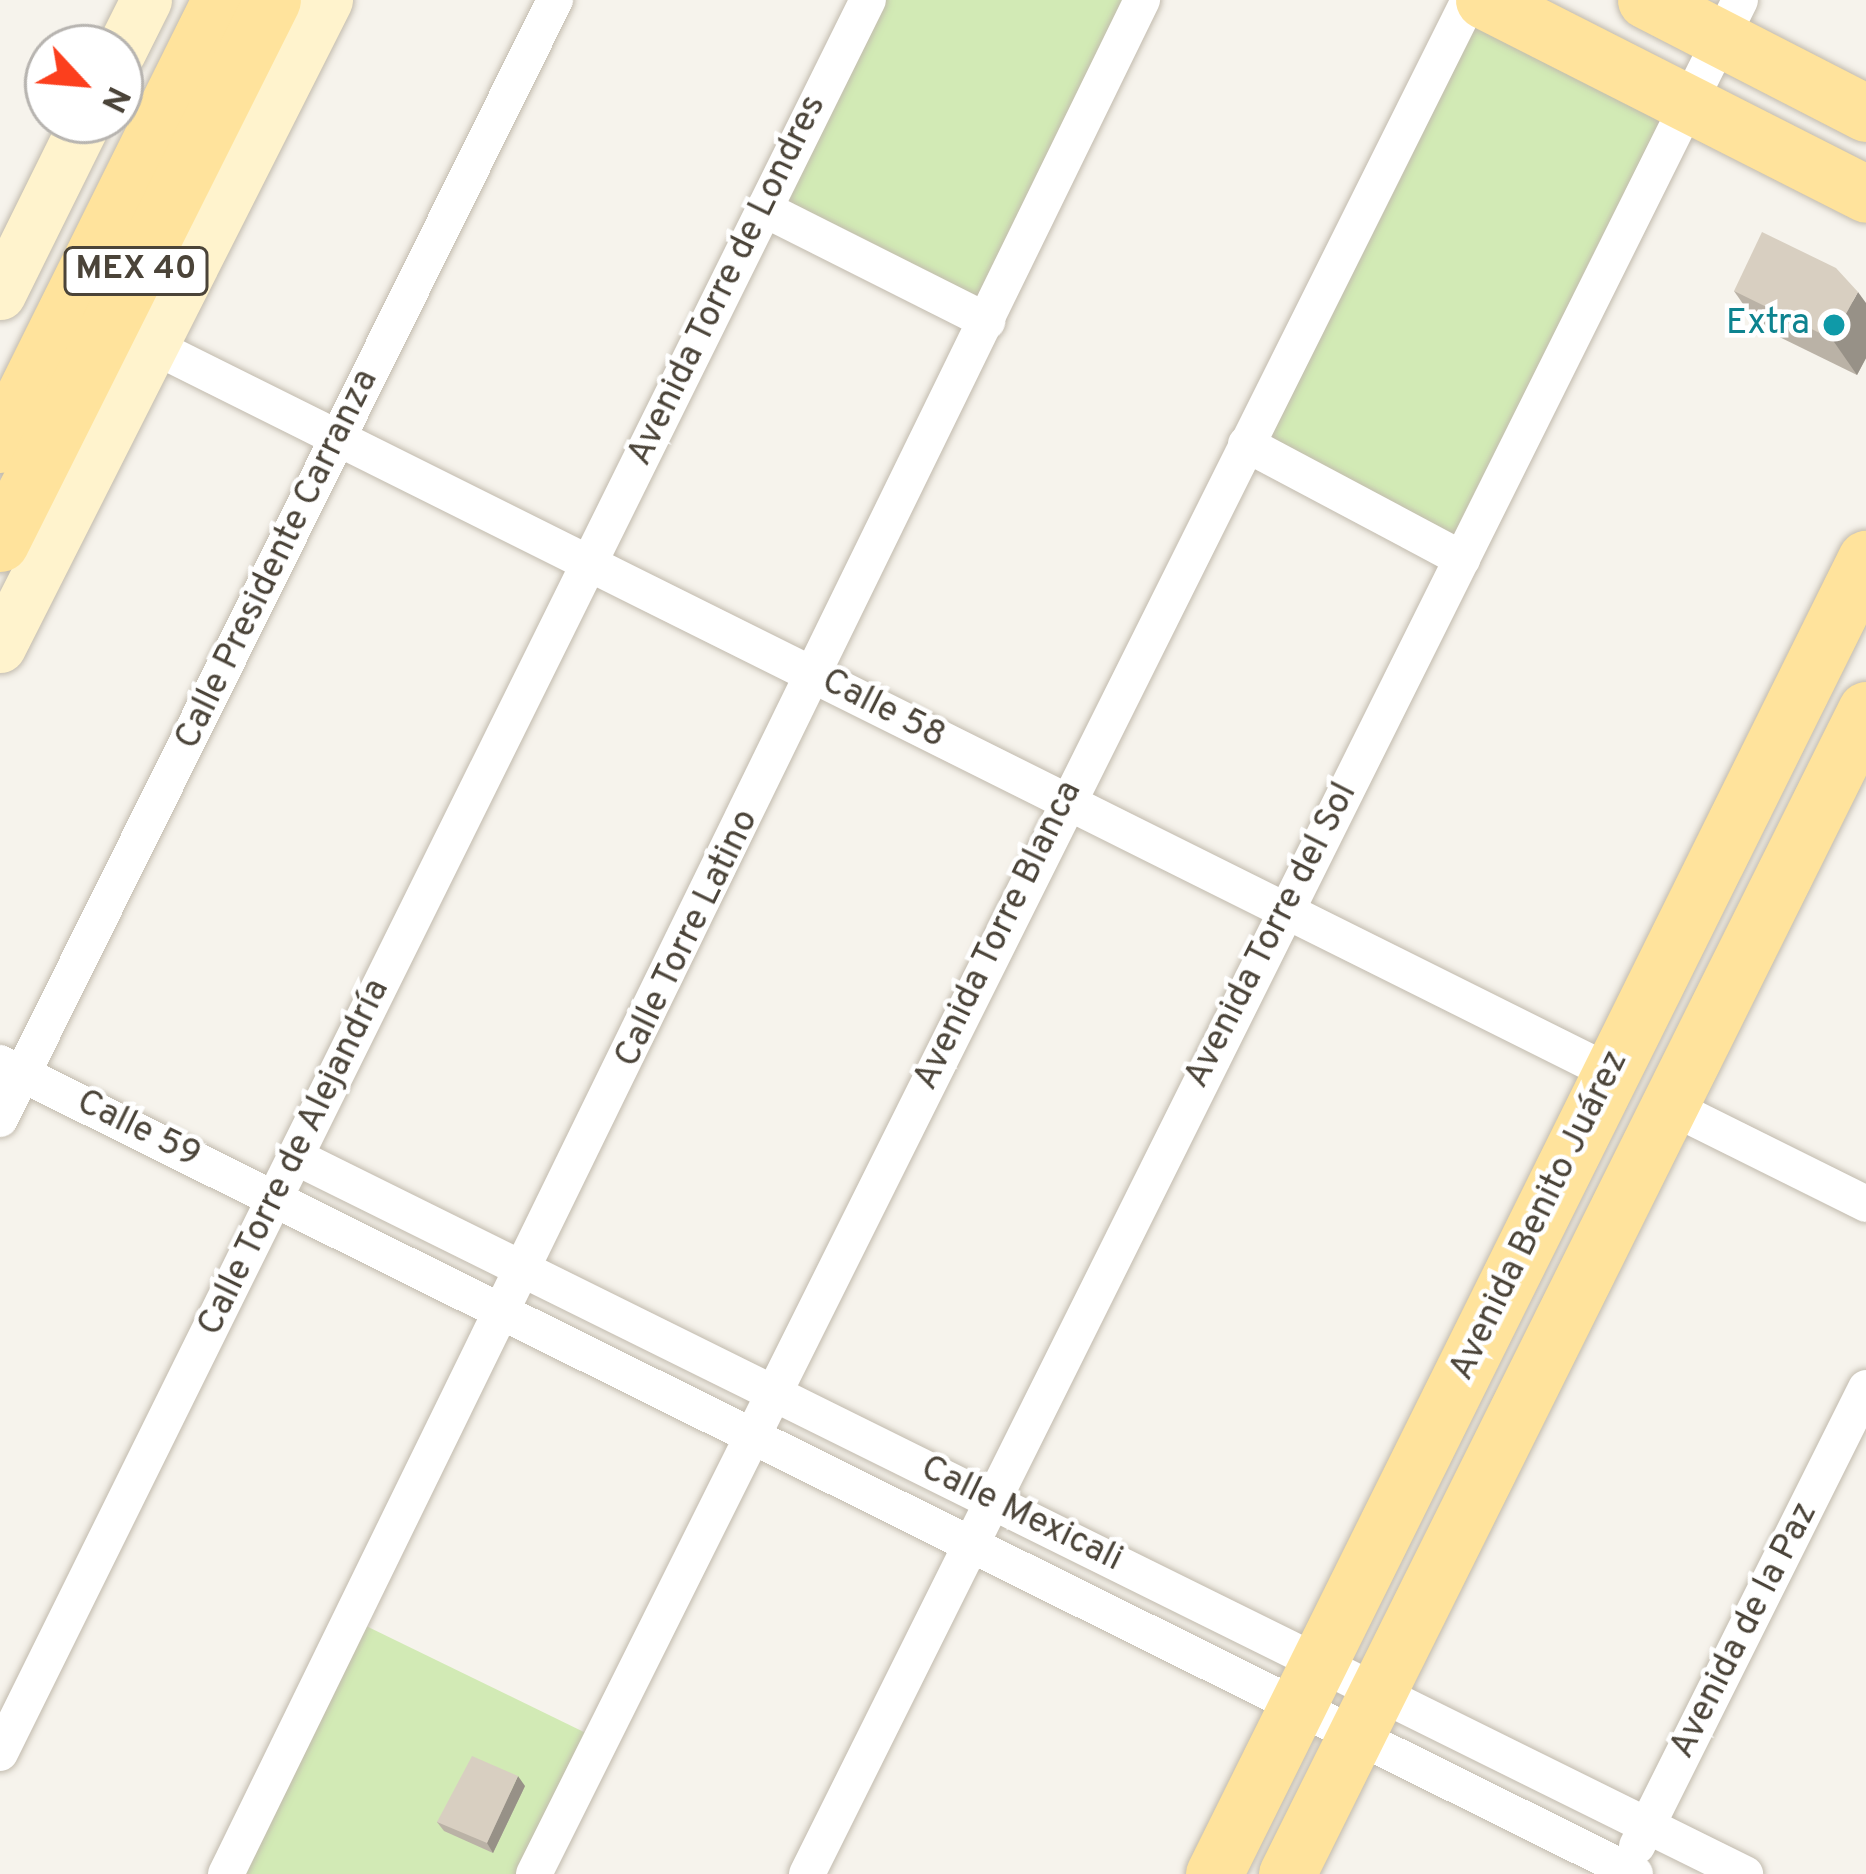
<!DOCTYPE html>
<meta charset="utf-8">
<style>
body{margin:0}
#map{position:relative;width:1866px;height:1874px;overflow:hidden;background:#f6f3ec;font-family:Overpass,sans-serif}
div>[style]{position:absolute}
.green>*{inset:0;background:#d2eab5}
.roads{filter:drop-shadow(0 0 3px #c2bbae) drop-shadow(0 0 3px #c2bbae)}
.street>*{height:36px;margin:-18px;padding:0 18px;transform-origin:18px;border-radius:18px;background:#fff}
.secondary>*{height:51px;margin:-25.5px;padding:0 25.5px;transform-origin:25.5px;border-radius:25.5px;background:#fff3cd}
.primary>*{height:57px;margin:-28.5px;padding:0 28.5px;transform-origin:28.5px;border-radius:28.5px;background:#ffe39c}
.wall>*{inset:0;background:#bab2a6}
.shaded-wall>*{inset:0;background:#979187}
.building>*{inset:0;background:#d8cfc1}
.dots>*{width:33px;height:33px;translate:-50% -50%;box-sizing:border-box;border:6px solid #fff;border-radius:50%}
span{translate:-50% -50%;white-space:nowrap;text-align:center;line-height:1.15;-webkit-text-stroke:9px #fff;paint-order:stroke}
.shield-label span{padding:3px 9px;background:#fff;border:3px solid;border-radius:9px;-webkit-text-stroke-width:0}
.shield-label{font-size:33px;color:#4b4439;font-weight:700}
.street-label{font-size:36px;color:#4b4439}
.culture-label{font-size:36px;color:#0d838f}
.right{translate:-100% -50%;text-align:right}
.north{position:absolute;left:24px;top:24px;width:120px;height:120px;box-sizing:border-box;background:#fff;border:3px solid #b7b4b0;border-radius:50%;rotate:116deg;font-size:33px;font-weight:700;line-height:48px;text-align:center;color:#4b4439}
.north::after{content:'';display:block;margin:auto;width:42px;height:54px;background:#fc3f1d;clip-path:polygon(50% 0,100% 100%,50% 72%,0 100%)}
</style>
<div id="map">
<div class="green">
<div style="clip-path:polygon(882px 0,1125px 0,978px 304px,781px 201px)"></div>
<div style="clip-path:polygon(1474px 13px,1666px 107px,1456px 547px,1259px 443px)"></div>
<div style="clip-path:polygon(360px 1623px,592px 1736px,524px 1874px,236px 1874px)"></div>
</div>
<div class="roads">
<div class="street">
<div style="left:764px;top:209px;width:250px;rotate:26.7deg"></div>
<div style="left:155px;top:347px;width:1627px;rotate:26.5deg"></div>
<div style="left:1246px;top:444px;width:245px;rotate:28deg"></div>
<div style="left:0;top:1063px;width:1825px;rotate:26.38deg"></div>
<div style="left:1669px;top:1106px;width:220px;rotate:26.4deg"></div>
<div style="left:0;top:1119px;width:1249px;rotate:-63.62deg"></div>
<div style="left:296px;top:1157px;width:1617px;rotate:26.33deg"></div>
<div style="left:0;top:1753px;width:1956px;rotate:-63.66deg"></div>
<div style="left:1637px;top:1846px;width:512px;rotate:-63.43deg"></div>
<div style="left:226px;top:1874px;width:2086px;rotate:-63.95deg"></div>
<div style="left:534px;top:1874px;width:2094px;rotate:-63.48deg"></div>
<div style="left:807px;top:1874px;width:2093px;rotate:-63.53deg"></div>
</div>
<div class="secondary">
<div style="left:120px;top:52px;width:58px;rotate:-63.4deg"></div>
<div style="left:0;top:294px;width:194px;rotate:-63.7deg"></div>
<div style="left:0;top:647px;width:725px;rotate:-63.19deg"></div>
</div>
<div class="primary">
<div style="left:1484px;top:0;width:428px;rotate:26.9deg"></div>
<div style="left:1646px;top:0;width:247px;rotate:27.2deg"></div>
<div style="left:0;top:444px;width:496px;rotate:-63.6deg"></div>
<div style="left:0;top:543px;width:607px;rotate:-63.39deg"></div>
<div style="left:1214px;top:1874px;width:1468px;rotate:-63.63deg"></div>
<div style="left:1287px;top:1874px;width:1300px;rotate:-63.55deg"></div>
</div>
</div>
<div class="wall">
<div style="clip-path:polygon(1734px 291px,1866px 303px,1866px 358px,1857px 375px,1759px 327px)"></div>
<div style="clip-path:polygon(525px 1786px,493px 1853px,444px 1831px,437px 1822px)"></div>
</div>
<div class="shaded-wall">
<div style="clip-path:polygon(1858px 292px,1866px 303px,1866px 358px,1857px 375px,1832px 339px)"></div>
<div style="clip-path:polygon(518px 1776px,525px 1786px,493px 1853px,487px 1843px)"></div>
</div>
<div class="building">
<div style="clip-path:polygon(1762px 232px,1836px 268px,1858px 292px,1832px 339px,1734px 291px)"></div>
<div style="clip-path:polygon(472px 1756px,518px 1776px,487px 1843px,437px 1822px)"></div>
</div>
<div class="dots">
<div style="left:1834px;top:325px;background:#0f9aa8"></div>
</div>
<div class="shield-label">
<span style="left:136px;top:271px">MEX 40</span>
</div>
<div class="street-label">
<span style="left:728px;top:281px;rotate:-64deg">Avenida Torre de Londres</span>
<span style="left:278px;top:560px;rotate:-64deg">Calle Presidente Carranza</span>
<span style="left:883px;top:710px;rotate:27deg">Calle 58</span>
<span style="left:999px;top:936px;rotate:-64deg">Avenida Torre Blanca</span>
<span style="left:1272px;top:936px;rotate:-63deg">Avenida Torre del Sol</span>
<span style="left:688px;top:939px;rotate:-64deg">Calle Torre Latino</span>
<span style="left:138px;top:1130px;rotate:26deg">Calle 59</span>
<span style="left:295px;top:1158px;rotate:-64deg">Calle Torre de Alejandría</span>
<span style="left:1540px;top:1216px;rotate:-64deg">Avenida Benito Juárez</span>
<span style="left:1021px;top:1515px;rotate:26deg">Calle Mexicali</span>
<span style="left:1745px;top:1631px;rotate:-63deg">Avenida de la Paz</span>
</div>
<div class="culture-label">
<span class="right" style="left:1810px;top:325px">Extra</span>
</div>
<div class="north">N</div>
</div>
